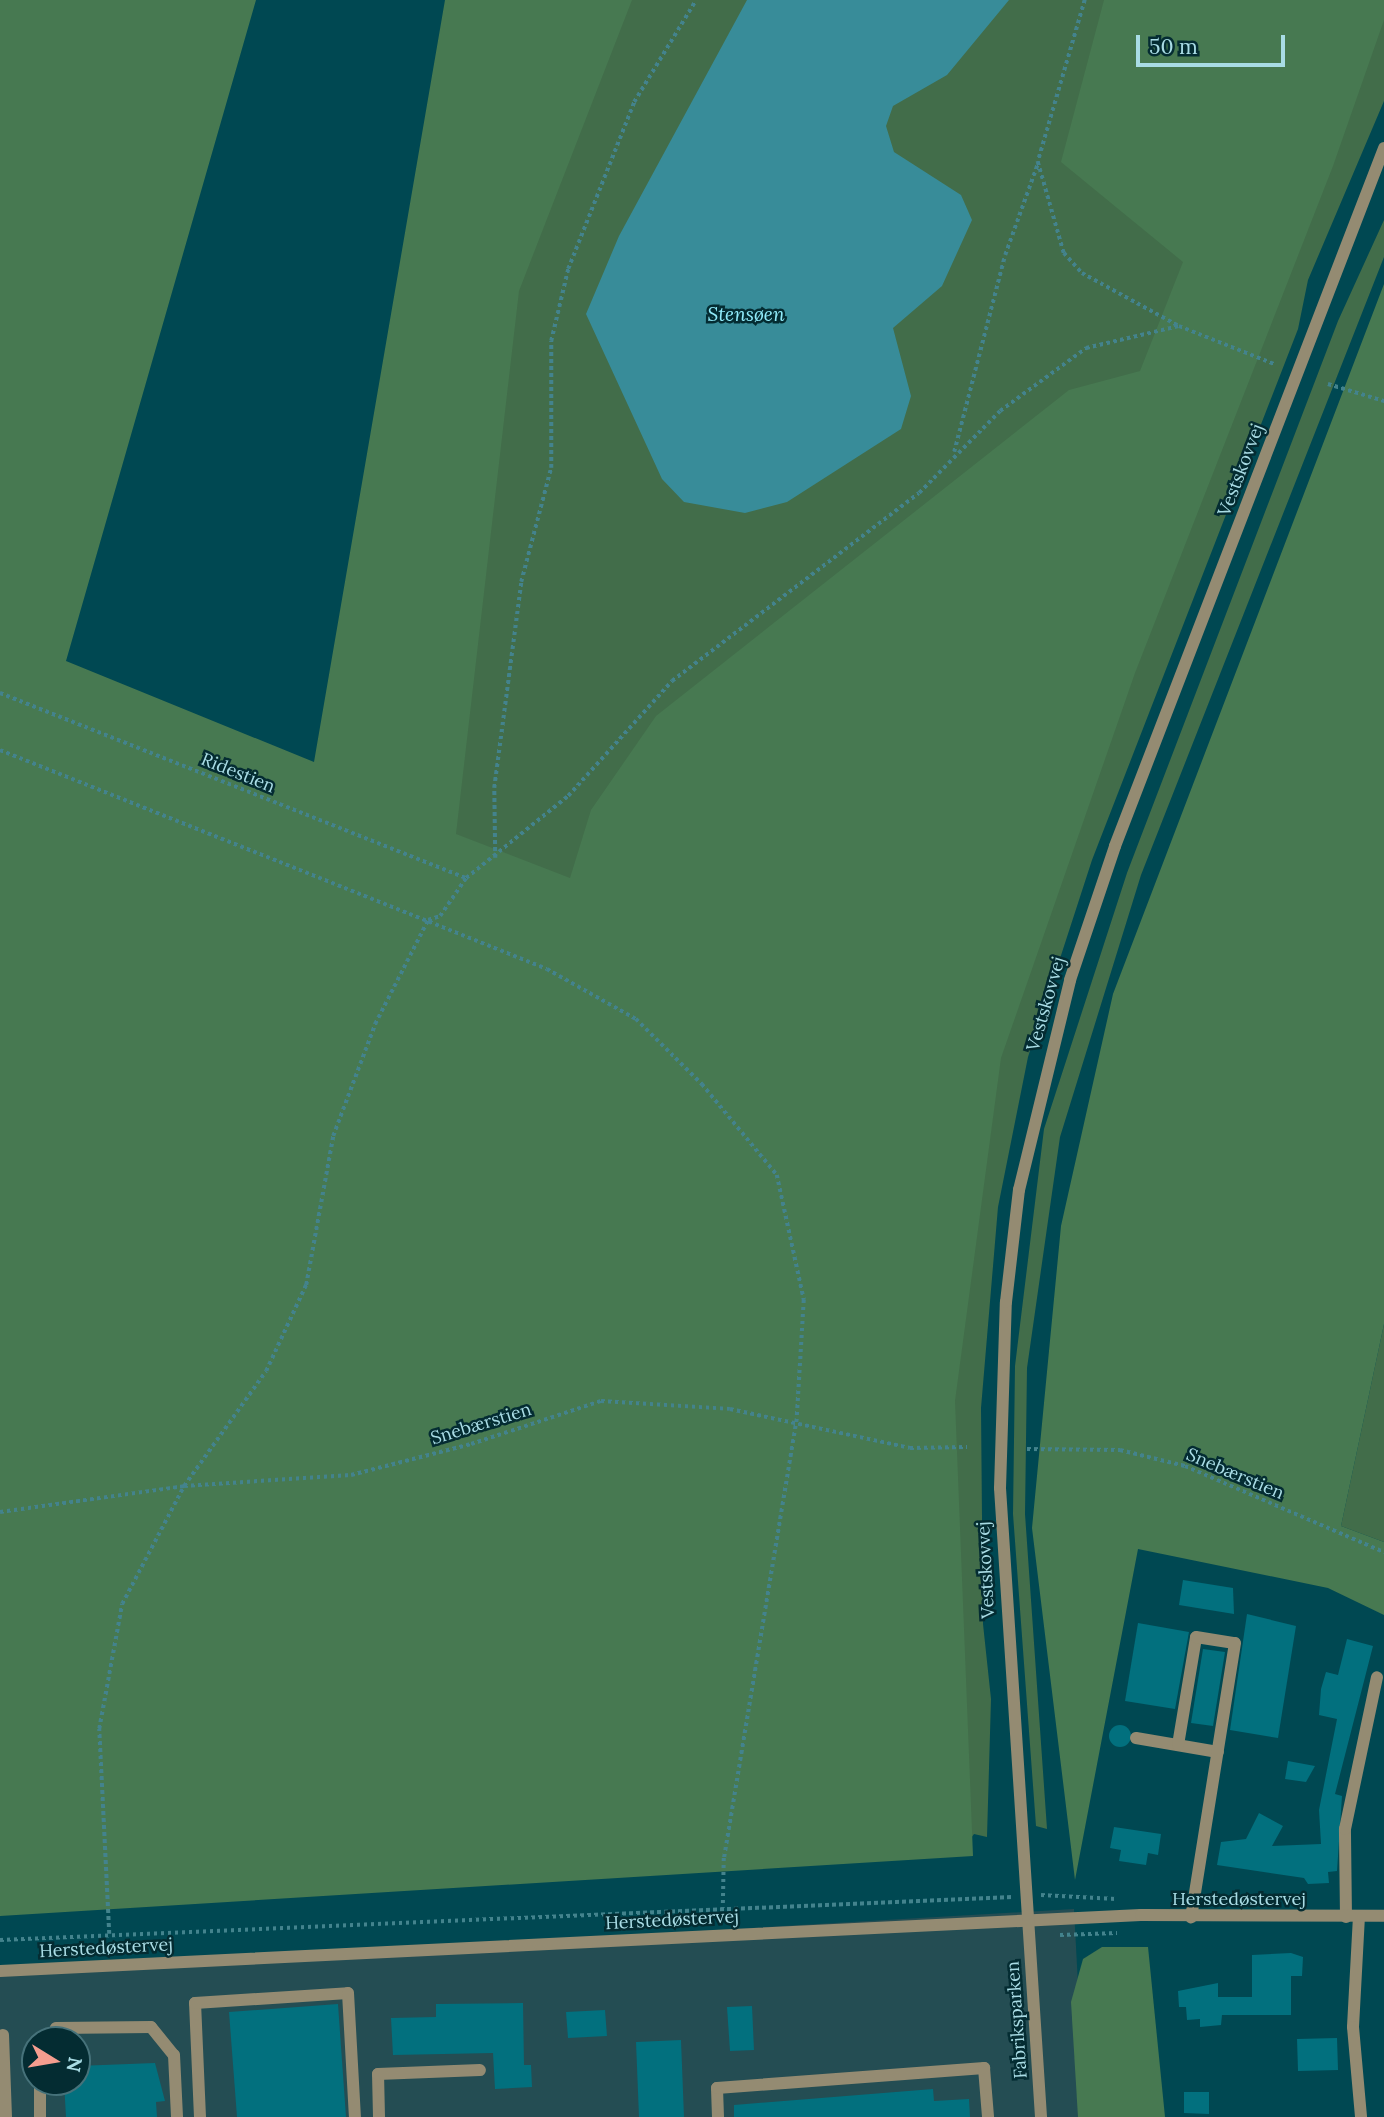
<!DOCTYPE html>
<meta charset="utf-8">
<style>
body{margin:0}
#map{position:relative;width:1384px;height:2117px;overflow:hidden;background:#004852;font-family:Lora,serif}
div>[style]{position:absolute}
.built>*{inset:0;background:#244d53}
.green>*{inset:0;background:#426d4a}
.forest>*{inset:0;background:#477951}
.water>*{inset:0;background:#388c99}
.building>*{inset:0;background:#02707e}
.round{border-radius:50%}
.path>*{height:3.5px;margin-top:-1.75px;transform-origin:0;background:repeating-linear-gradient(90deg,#43838d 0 3.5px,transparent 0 7px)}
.minor>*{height:12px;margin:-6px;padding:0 6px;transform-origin:6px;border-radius:6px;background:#948b72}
span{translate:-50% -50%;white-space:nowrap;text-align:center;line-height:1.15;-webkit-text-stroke:5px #042c32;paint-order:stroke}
.street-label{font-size:18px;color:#a9dce5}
.water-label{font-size:19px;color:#90ebfa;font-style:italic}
.north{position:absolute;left:21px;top:2026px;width:70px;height:70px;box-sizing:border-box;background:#042c32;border:2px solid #46727a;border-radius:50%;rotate:101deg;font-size:19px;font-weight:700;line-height:28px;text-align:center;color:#a9dce5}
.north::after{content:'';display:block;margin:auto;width:24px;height:32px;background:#f59d8f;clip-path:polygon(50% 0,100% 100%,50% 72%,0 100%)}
.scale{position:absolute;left:1136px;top:35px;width:149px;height:32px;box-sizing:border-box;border:4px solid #a9dce5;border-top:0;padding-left:9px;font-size:21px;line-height:24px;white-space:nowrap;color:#a9dce5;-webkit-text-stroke:5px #042c32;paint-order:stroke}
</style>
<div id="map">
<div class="built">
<div style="clip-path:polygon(evenodd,1074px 1909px,1085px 2117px,0 2117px,0 1972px,1074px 1909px,35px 2040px,77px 2040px,77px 2082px,35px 2082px,35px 2040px)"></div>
</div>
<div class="green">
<div style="clip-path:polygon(544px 0,1384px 0,1384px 101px,1308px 280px,1298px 329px,1092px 860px,1028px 1057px,998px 1207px,981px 1408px,983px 1624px,991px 1699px,987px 1837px,974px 1834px,968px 1842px,375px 872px)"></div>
<div style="clip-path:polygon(1384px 220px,1384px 257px,1141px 875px,1060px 1137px,1027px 1368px,1025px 1514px,1047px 1829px,1036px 1826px,1013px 1514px,1015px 1366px,1044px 1129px,1127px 873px,1338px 321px)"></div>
<div style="clip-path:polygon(1384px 1324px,1384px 1542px,1341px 1526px)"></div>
</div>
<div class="forest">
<div style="clip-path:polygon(0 0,256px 0,66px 661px,314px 762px,445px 0,632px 0,519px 291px,456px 834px,570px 878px,591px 810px,656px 716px,1069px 390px,1140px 371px,1183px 262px,1061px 162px,1104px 0,1384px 0,1384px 20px,1333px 166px,1135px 673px,1001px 1058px,955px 1401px,973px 1856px,0 1916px)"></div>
<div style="clip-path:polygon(1384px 284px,1384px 1324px,1341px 1526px,1384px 1542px,1384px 1615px,1328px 1588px,1138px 1549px,1075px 1880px,1032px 1528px,1061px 1226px,1113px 994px)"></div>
<div style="clip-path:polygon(1102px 1947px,1148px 1947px,1165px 2117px,1078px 2117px,1071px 2002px,1083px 1959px)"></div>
</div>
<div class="water">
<div style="clip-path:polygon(747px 0,1009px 0,947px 75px,893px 106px,886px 126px,894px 152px,961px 195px,972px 220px,942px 286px,893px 328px,911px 396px,901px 429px,787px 502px,745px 513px,684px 502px,662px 479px,586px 314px,619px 236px)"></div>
</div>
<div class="building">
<div style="clip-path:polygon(1183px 1580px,1233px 1588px,1234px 1614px,1179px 1605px)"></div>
<div style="clip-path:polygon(1247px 1614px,1296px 1626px,1278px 1738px,1230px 1730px)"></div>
<div style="clip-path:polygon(1138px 1623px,1189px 1632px,1175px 1709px,1125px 1701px)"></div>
<div style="clip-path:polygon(1347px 1639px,1373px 1646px,1335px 1794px,1342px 1796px,1337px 1871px,1328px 1872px,1329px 1883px,1308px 1884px,1304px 1878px,1217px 1865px,1221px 1842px,1246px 1839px,1259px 1813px,1283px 1826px,1272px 1846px,1321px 1844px,1319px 1810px,1337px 1719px,1319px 1715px,1321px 1689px,1326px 1672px,1338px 1675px)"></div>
<div style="clip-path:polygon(1203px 1649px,1225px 1652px,1213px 1726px,1191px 1723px)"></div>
<div class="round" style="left:1109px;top:1725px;width:22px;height:22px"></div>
<div style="clip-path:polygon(1288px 1761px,1315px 1766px,1306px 1782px,1285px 1779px)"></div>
<div style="clip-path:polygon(1114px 1827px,1161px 1834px,1158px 1855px,1148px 1853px,1146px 1865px,1119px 1861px,1121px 1850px,1110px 1848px)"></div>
<div style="clip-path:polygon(1291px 1953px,1303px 1957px,1302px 1976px,1291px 1976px,1291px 2015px,1222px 2015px,1221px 2025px,1200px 2027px,1200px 2019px,1187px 2020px,1186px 2007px,1179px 2007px,1178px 1991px,1218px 1983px,1218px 1997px,1252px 1997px,1252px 1955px)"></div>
<div style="clip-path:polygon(523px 2003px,524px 2065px,531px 2065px,532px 2087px,495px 2089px,493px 2053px,393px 2055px,391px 2018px,436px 2017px,436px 2004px)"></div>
<div style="clip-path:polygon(338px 2004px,346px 2117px,237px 2117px,229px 2012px)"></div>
<div style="clip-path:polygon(752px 2006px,754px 2050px,730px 2051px,727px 2007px)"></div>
<div style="clip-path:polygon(605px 2010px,607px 2036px,568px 2038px,566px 2012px)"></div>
<div style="clip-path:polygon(1337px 2038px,1338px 2070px,1298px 2071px,1297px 2039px)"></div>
<div style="clip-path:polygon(681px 2040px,684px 2117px,639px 2117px,636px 2042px)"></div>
<div style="clip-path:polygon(155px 2063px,165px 2101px,156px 2102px,157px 2117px,66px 2117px,64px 2082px,77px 2082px,77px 2066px)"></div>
<div style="clip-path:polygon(933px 2089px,934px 2101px,969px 2099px,970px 2117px,734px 2117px,734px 2105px)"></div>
<div style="clip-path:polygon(1184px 2092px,1209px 2092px,1209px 2114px,1184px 2113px)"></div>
</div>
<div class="path">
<div style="left:1085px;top:0;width:169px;rotate:106.2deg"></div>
<div style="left:1038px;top:162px;width:95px;rotate:74.1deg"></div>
<div style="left:1064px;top:253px;width:27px;rotate:48deg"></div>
<div style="left:1082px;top:273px;width:111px;rotate:28.7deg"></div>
<div style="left:1179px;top:326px;width:102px;rotate:21.8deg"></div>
<div style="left:1328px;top:384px;width:59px;rotate:16.9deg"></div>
<div style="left:954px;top:452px;width:203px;rotate:-75.5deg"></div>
<div style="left:1005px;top:255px;width:98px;rotate:-70.3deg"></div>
<div style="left:0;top:693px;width:501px;rotate:21.65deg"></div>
<div style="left:0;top:750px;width:589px;rotate:21.82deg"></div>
<div style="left:547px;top:969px;width:102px;rotate:29.3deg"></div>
<div style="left:636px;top:1019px;width:93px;rotate:44.6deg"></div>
<div style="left:702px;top:1084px;width:118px;rotate:50.5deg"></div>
<div style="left:777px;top:1175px;width:128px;rotate:77.8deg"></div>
<div style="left:804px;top:1300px;width:119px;rotate:93.4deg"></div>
<div style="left:797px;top:1419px;width:445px;rotate:99.4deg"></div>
<div style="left:724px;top:1858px;width:50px;rotate:91.1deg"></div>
<div style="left:495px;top:858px;width:70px;rotate:-90.8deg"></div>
<div style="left:494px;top:788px;width:208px;rotate:-82.5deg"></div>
<div style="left:521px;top:582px;width:118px;rotate:-75.3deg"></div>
<div style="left:551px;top:468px;width:127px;rotate:-90deg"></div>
<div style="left:551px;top:341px;width:74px;rotate:-76.7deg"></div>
<div style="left:568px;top:269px;width:180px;rotate:-68.4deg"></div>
<div style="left:634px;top:102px;width:119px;rotate:-58.7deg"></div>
<div style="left:1027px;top:1449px;width:93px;rotate:0.6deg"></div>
<div style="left:1120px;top:1450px;width:67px;rotate:13.8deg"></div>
<div style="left:1185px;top:1466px;width:217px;rotate:23.4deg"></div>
<div style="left:0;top:1512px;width:186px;rotate:-8deg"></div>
<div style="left:184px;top:1486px;width:167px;rotate:-3.8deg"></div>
<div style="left:351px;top:1475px;width:124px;rotate:-14.5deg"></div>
<div style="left:471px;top:1444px;width:137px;rotate:-18.3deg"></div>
<div style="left:601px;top:1401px;width:129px;rotate:3.5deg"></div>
<div style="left:730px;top:1409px;width:184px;rotate:12.2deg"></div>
<div style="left:910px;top:1448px;width:57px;rotate:-1deg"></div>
<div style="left:1041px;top:1895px;width:75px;rotate:3.1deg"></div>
<div style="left:109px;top:1934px;width:205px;rotate:-92.8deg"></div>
<div style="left:99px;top:1729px;width:127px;rotate:-79.6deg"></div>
<div style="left:122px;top:1604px;width:133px;rotate:-62.3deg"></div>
<div style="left:184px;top:1486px;width:141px;rotate:-54.5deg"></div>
<div style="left:266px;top:1371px;width:95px;rotate:-65.1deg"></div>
<div style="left:306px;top:1285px;width:151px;rotate:-79.7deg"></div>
<div style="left:333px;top:1136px;width:120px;rotate:-69.4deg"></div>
<div style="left:375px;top:1024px;width:117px;rotate:-63deg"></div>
<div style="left:428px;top:920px;width:13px;rotate:-18deg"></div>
<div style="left:440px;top:916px;width:46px;rotate:-55.6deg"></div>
<div style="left:466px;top:878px;width:131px;rotate:-38.8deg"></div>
<div style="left:568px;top:796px;width:155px;rotate:-47.9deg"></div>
<div style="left:672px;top:681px;width:310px;rotate:-37.3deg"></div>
<div style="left:919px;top:493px;width:115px;rotate:-45.4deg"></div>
<div style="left:1000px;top:411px;width:107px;rotate:-36.2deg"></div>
<div style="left:1086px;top:348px;width:96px;rotate:-13.3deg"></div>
<div style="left:1060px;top:1935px;width:57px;rotate:-2deg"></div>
<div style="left:0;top:1940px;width:1013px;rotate:-2.43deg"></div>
</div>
<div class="minor">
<div style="left:1136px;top:1738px;width:83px;rotate:9.7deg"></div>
<div style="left:1178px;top:1745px;width:109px;rotate:-80.5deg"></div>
<div style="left:1196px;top:1637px;width:39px;rotate:9deg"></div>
<div style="left:1235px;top:1643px;width:278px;rotate:99.1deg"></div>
<div style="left:1359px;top:1916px;width:111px;rotate:93.1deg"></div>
<div style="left:1353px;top:2027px;width:90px;rotate:84.9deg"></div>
<div style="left:1346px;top:1917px;width:88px;rotate:-90.7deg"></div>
<div style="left:1345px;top:1829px;width:155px;rotate:-78.1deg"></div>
<div style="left:0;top:1971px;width:1142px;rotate:-2.81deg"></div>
<div style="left:1141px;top:1915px;width:243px;rotate:0.2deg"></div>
<div style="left:3px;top:2035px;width:82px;rotate:87.9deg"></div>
<div style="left:50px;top:2040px;width:13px;rotate:-63deg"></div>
<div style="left:56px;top:2028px;width:95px;rotate:-0.6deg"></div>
<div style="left:151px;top:2027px;width:36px;rotate:51deg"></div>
<div style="left:174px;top:2055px;width:62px;rotate:87.2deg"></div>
<div style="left:40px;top:2082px;width:35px;rotate:90deg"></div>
<div style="left:200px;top:2117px;width:114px;rotate:-92.5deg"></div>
<div style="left:195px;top:2003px;width:153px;rotate:-3.7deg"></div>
<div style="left:348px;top:1993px;width:124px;rotate:86.8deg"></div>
<div style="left:379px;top:2117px;width:43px;rotate:-91.3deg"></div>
<div style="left:378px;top:2074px;width:102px;rotate:-2.2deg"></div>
<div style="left:718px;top:2117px;width:29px;rotate:-92deg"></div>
<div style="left:717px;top:2088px;width:268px;rotate:-4.3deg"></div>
<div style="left:984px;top:2068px;width:49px;rotate:85.3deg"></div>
<div style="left:1041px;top:2117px;width:630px;rotate:-93.73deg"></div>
<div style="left:1000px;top:1488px;width:186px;rotate:-88.2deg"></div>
<div style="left:1006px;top:1302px;width:113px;rotate:-83.4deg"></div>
<div style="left:1019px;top:1190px;width:216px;rotate:-76.3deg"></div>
<div style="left:1070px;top:980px;width:141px;rotate:-71.4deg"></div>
<div style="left:1115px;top:846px;width:748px;rotate:-68.92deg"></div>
</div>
<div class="street-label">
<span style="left:1241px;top:470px;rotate:-69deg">Vestskovvej</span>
<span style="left:238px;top:773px;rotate:22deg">Ridestien</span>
<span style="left:1046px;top:1004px;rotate:-74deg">Vestskovvej</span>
<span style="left:481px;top:1424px;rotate:-17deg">Snebærstien</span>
<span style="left:1235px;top:1474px;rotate:23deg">Snebærstien</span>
<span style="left:986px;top:1570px;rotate:-93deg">Vestskovvej</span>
<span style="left:1239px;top:1899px">Herstedøstervej</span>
<span style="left:672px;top:1920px;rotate:-3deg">Herstedøstervej</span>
<span style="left:106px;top:1948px;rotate:-3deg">Herstedøstervej</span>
<span style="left:1017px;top:2020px;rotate:-94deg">Fabriksparken</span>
</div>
<div class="water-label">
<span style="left:746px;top:315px">Stensøen</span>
</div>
<div class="north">N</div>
<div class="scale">50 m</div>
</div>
